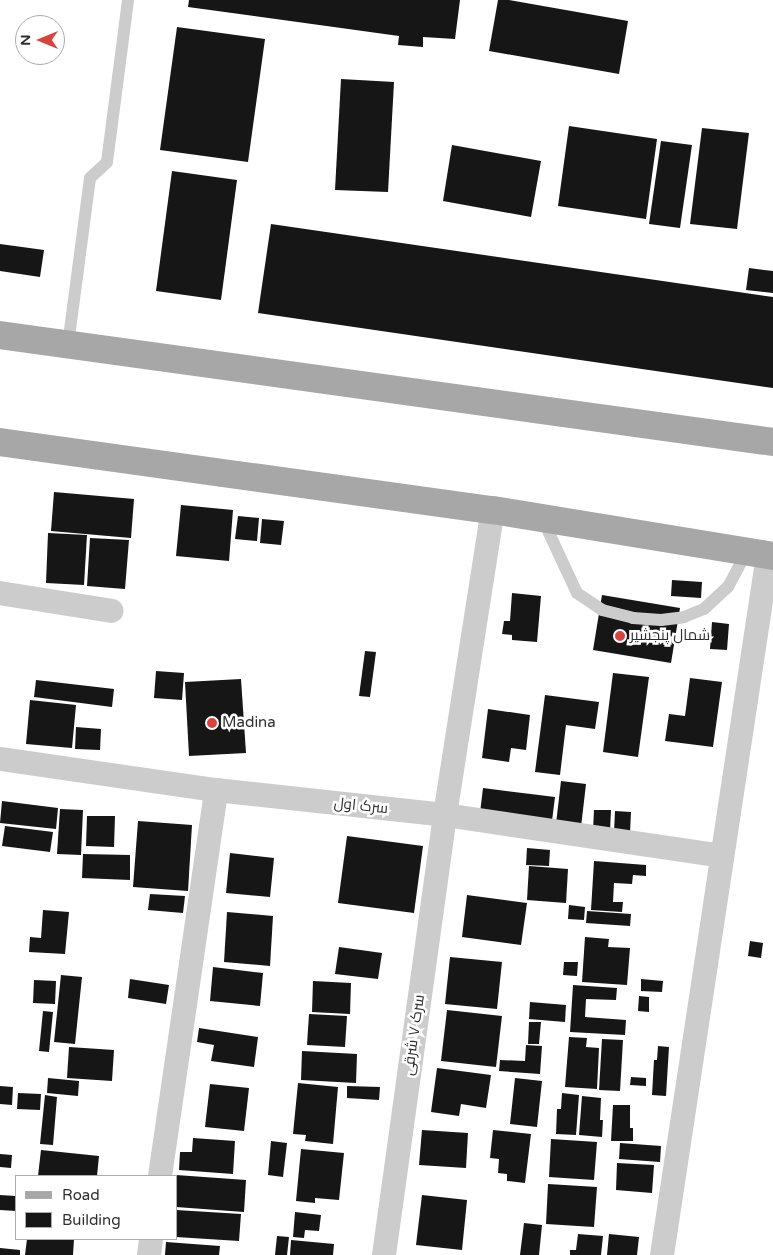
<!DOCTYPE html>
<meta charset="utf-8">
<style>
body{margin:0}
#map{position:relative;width:773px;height:1255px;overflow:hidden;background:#fff;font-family:"Varela Round",Cairo,sans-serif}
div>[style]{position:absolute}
.building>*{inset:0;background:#161616}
.service>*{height:12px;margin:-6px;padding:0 6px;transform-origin:6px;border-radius:6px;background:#ccc}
.minor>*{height:24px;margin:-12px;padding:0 12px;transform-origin:12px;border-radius:12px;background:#ccc}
.primary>*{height:28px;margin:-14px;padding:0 14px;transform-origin:14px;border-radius:14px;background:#a7a7a7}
.dots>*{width:14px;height:14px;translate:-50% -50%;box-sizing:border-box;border:2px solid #fff;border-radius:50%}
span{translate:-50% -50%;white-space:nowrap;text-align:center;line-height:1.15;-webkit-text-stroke:5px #fff;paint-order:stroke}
.poi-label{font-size:15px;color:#2f2f2f}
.left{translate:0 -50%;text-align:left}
.street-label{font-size:15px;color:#2f2f2f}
.legend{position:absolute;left:15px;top:1175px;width:162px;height:65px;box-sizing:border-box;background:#fff;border:1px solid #acacac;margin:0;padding:6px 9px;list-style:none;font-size:15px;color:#2f2f2f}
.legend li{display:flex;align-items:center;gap:10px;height:25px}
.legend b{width:25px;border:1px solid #acacac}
.north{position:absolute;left:15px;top:15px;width:50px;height:50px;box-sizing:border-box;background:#fff;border:1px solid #acacac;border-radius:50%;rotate:270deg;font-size:14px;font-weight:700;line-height:20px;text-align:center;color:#2f2f2f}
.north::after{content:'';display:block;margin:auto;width:18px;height:22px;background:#d9433e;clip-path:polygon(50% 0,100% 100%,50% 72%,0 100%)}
</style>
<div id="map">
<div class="building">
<div style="clip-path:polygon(189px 0,460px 0,455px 39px,423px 37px,423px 47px,398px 45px,399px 36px,188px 7px)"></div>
<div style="clip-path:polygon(498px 0,509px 0,628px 21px,619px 74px,489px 51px)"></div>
<div style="clip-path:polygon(177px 27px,265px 39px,248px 162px,160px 150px)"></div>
<div style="clip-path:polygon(341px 79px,394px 82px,388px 192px,335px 190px)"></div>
<div style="clip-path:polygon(569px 126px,657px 139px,646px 219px,558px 206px)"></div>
<div style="clip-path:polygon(702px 128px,749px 133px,737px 229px,690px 224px)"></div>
<div style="clip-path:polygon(661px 141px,692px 145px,680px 228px,649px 224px)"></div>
<div style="clip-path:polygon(452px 145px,541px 161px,531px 217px,443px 201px)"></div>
<div style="clip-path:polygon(172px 171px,237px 180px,221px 300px,156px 291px)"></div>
<div style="clip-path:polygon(271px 224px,773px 297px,773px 388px,258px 313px)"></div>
<div style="clip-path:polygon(0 244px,44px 250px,40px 277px,0 271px)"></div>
<div style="clip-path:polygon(749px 268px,773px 271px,773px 293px,746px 290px)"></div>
<div style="clip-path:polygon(54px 492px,134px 499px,131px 538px,51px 531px)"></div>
<div style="clip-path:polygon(181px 505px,233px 510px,229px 561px,176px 556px)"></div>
<div style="clip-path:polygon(238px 516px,259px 518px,257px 541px,235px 539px)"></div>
<div style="clip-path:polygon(262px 519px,284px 521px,281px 545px,260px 543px)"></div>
<div style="clip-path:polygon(48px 533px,87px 535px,84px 585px,46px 583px)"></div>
<div style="clip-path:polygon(90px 538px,129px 540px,125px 589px,87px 586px)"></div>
<div style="clip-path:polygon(672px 580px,702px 582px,701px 598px,671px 596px)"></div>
<div style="clip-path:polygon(512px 593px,541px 596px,537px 642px,512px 640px,512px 635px,502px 634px,504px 621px,510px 621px)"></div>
<div style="clip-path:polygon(602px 595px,680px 608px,671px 663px,593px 650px)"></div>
<div style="clip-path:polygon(712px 622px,729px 624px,727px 650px,710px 649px)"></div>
<div style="clip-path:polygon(365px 651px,376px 652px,370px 697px,359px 696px)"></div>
<div style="clip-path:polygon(156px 671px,184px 673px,182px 700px,154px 698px)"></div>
<div style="clip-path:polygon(613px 673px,649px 677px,638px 757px,603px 752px)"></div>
<div style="clip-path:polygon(690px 678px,722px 682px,713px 747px,665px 741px,669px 714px,685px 716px)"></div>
<div style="clip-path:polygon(241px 679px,246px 753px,189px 756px,185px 682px)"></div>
<div style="clip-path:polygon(36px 680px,114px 689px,112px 707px,34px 697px)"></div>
<div style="clip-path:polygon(545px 695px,599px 702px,595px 729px,566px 725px,560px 775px,535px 772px)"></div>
<div style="clip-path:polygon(30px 700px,76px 705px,72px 748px,26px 744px)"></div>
<div style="clip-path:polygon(488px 709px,530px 715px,526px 750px,511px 748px,509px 762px,482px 758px)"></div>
<div style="clip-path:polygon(76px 727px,101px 729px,100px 750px,75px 749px)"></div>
<div style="clip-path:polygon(561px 781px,586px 784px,581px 827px,556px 824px)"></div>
<div style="clip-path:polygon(483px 788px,555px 797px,552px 821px,480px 813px)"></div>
<div style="clip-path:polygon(2px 801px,58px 808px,56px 829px,0 823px)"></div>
<div style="clip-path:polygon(60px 809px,83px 810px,81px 855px,57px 854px)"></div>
<div style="clip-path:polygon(594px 810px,611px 810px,610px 831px,593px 830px)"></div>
<div style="clip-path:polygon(615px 811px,631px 812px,630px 833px,614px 832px)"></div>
<div style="clip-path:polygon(87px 816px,115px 816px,114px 847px,86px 846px)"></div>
<div style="clip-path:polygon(138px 821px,192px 825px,188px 891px,133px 887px)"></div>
<div style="clip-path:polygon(5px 826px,53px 832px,50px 852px,2px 846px)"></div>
<div style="clip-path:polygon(347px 836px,423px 846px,414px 913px,338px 903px)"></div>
<div style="clip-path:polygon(527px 848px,550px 850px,549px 866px,526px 865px)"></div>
<div style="clip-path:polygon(230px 853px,274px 858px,270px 897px,226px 893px)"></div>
<div style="clip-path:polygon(83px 854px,130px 855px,130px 880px,82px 878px)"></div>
<div style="clip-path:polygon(594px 861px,646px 865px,646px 876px,633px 875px,632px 884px,614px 883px,613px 902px,623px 902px,622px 912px,591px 910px)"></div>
<div style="clip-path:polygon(529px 866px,568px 869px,566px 903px,527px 900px)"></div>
<div style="clip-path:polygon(150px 894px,185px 896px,183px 913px,148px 910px)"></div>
<div style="clip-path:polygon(467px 895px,527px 903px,521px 945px,462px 937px)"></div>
<div style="clip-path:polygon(569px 905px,585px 907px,584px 920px,568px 919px)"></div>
<div style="clip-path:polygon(43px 910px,69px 912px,65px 954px,29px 952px,30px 937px,41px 938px)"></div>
<div style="clip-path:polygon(587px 911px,631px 914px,630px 926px,586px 923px)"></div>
<div style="clip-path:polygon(227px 912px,273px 916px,270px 966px,224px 962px)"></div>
<div style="clip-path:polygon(585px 937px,609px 939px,608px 947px,630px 948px,627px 985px,582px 982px)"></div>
<div style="clip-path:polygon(750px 941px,763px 943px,761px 958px,748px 956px)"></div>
<div style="clip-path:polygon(339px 947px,382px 953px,378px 979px,335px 974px)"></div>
<div style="clip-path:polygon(450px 957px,502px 962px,497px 1009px,445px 1004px)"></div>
<div style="clip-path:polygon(564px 962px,578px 962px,577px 976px,563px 975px)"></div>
<div style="clip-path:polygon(213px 967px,263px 973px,260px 1006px,210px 1001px)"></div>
<div style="clip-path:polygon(61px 975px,82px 977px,75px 1044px,54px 1042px)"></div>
<div style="clip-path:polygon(130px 979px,169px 985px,166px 1004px,128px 998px)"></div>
<div style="clip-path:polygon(641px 979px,663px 981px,662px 992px,641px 991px)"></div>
<div style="clip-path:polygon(34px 980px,56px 981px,55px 1004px,33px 1003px)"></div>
<div style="clip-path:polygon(313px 981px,351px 983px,350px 1014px,312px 1012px)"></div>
<div style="clip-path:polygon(573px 985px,617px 988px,616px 1000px,586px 999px,585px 1017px,626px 1020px,625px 1035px,570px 1032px)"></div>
<div style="clip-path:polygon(639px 996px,649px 997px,649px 1012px,638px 1011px)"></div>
<div style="clip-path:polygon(530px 1002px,566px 1005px,565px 1022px,529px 1019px)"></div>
<div style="clip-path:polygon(447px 1010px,502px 1016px,496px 1067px,441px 1061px)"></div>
<div style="clip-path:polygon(43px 1011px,53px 1012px,49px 1052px,39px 1051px)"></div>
<div style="clip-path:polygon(309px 1014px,347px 1016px,345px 1047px,307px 1045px)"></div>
<div style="clip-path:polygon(529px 1022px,541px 1022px,539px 1044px,528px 1044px)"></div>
<div style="clip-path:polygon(199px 1028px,258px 1037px,254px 1067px,211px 1061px,214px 1045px,197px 1042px)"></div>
<div style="clip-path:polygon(569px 1037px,587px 1038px,586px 1047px,599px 1048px,597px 1089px,565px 1087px)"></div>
<div style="clip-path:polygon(602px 1039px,623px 1040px,620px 1091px,599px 1090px)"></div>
<div style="clip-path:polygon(526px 1045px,542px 1046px,540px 1074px,499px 1071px,500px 1060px,525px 1061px)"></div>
<div style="clip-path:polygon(658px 1046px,669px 1047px,666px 1096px,652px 1095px,654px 1060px,657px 1060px)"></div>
<div style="clip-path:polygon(69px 1047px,114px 1050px,112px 1081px,67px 1078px)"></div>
<div style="clip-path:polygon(302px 1051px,357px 1054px,356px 1083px,301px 1080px)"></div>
<div style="clip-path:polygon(437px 1068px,491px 1075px,486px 1108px,461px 1104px,459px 1116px,431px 1112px)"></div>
<div style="clip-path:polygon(631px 1077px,646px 1078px,646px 1086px,630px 1085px)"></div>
<div style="clip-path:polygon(48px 1078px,79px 1081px,78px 1096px,47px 1093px)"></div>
<div style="clip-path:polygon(515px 1078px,542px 1081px,537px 1127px,510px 1124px)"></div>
<div style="clip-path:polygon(298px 1083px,338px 1087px,333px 1144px,305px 1141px,306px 1135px,293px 1134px)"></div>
<div style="clip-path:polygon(210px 1084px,249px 1088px,244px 1131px,205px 1127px)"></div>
<div style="clip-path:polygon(0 1086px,13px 1087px,12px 1105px,0 1104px)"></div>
<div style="clip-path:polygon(347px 1086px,380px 1087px,379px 1100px,347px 1098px)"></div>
<div style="clip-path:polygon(18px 1093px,41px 1094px,40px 1110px,17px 1109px)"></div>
<div style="clip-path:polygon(562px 1093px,579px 1095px,576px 1135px,556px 1134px,557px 1109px,561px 1109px)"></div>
<div style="clip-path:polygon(45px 1095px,57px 1097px,53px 1145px,40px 1144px)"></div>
<div style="clip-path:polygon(582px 1096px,601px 1098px,600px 1120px,603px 1120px,602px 1137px,579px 1135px)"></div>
<div style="clip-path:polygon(613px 1105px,630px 1105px,630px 1128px,633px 1128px,633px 1141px,611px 1141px)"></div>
<div style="clip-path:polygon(422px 1130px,468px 1133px,466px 1168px,419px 1165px)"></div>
<div style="clip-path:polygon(493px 1130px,531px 1134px,525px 1183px,507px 1181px,507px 1174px,498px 1173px,499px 1159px,490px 1158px)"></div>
<div style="clip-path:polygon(193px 1138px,235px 1141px,233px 1174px,179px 1170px,180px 1152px,192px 1152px)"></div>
<div style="clip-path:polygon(551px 1139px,597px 1142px,594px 1180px,549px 1177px)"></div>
<div style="clip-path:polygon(271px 1141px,287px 1143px,283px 1177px,268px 1175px)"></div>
<div style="clip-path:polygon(620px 1143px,661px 1146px,660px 1162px,619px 1159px)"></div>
<div style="clip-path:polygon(301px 1149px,344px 1153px,339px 1200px,315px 1198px,315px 1203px,296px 1201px)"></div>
<div style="clip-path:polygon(41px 1150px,99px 1156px,97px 1176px,38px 1176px)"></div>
<div style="clip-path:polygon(0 1154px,12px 1155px,11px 1168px,0 1167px)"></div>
<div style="clip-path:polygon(617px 1163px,654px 1165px,652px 1193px,616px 1190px)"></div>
<div style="clip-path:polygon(176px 1175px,246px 1180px,244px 1212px,176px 1207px)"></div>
<div style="clip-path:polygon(548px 1184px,597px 1187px,594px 1227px,546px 1224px)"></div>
<div style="clip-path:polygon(0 1195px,16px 1196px,16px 1211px,0 1210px)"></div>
<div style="clip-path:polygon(422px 1195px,467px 1200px,462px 1250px,416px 1245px)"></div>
<div style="clip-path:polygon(176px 1210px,241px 1214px,239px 1241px,176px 1237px)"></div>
<div style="clip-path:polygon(295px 1212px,321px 1215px,319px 1231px,305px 1230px,304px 1238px,293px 1237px)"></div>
<div style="clip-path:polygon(524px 1223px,542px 1225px,539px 1255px,520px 1255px)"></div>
<div style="clip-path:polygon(578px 1234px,603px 1236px,601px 1255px,570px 1255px,570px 1250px,576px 1250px)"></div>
<div style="clip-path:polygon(609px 1234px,639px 1237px,637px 1255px,607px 1255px)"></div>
<div style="clip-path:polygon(277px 1236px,289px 1237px,287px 1255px,275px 1255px)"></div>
<div style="clip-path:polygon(27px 1239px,74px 1239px,73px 1255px,25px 1255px)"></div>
<div style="clip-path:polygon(291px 1240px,334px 1244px,333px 1255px,290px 1255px)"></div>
<div style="clip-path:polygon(166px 1242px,220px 1246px,219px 1255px,165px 1255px)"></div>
<div style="clip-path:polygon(0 1248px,20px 1250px,20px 1255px,0 1255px)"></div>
</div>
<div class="service">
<div style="left:68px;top:345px;width:168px;rotate:-82.5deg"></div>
<div style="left:90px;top:178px;width:23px;rotate:-43deg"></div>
<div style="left:107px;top:162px;width:163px;rotate:-82.6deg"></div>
<div style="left:542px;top:518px;width:83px;rotate:65deg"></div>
<div style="left:577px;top:593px;width:30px;rotate:34deg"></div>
<div style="left:602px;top:610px;width:32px;rotate:14deg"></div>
<div style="left:633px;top:618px;width:28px;rotate:4deg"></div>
<div style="left:661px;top:620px;width:23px;rotate:-7deg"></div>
<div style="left:684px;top:617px;width:22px;rotate:-22deg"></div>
<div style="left:704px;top:609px;width:33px;rotate:-43deg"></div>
<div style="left:728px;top:587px;width:40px;rotate:-62deg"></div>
</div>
<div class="minor">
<div style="left:0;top:593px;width:113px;rotate:9.1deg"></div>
<div style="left:0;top:759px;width:218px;rotate:8.2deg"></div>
<div style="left:216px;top:790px;width:230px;rotate:6.2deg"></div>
<div style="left:445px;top:815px;width:280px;rotate:8.4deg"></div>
<div style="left:160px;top:1176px;width:390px;rotate:-81.7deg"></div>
<div style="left:149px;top:1255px;width:16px;rotate:-83deg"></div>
<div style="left:384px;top:1255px;width:444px;rotate:-82.1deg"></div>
<div style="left:445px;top:815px;width:309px;rotate:-81.1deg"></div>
<div style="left:662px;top:1255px;width:708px;rotate:-81.39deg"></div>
</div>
<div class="primary">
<div style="left:0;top:335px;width:780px;rotate:7.88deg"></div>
<div style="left:0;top:442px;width:498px;rotate:7.9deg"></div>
<div style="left:493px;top:510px;width:284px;rotate:9.3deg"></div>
</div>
<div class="dots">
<div style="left:620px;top:636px;background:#d9433e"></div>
<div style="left:212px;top:723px;background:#d9433e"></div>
</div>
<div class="poi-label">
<span class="left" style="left:630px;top:636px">شمال پنجشیر</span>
<span class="left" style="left:222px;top:723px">Madina</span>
</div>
<div class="street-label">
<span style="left:361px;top:806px;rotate:6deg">سرک‌ اول</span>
<span style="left:414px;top:1035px;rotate:-82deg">سرک ۷ شرقی</span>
</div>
<ul class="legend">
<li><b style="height:6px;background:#a7a7a7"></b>Road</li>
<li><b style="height:14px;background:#161616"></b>Building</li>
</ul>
<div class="north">N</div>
</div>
